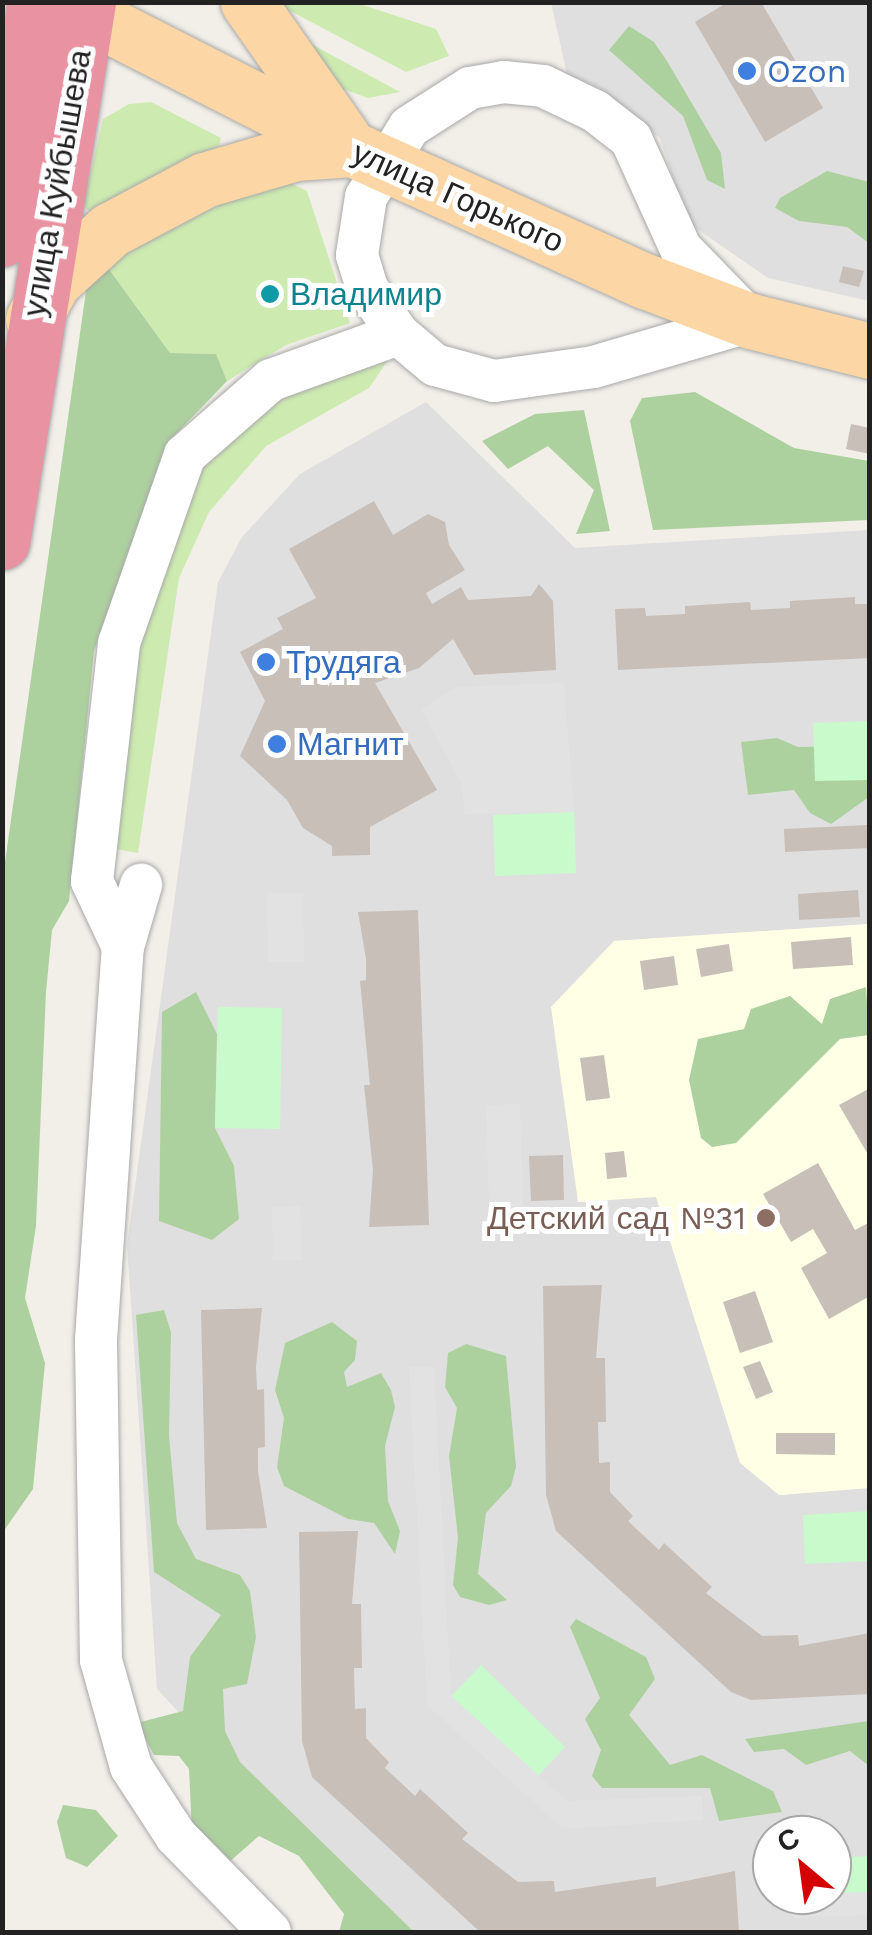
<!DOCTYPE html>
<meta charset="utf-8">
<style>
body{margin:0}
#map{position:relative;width:872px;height:1935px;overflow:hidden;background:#f2efe9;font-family:"Work Sans",sans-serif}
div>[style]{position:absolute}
.residential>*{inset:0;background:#e0dfdf}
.education>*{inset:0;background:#ffffe5}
.grass>*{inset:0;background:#cdebb0}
.forest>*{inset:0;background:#add19e}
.park>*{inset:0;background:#c8facc}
.parking>*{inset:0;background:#e2e2e2}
.building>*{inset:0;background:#c7bfb8}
.roads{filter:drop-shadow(0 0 2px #a9a9a9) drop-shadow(0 0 2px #a9a9a9)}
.minor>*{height:42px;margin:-21px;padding:0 21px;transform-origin:21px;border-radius:21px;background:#fff}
.major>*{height:55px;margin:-27.5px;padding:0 27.5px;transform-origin:27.5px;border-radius:27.5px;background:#fcd6a4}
.highway>*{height:55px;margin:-27.5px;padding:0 27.5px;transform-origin:27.5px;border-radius:27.5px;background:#e892a2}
.dots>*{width:28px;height:28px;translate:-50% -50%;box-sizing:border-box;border:5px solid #fff;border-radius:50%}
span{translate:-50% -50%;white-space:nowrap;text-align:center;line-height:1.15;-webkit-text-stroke:10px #fff;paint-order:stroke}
.shop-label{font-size:32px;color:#366cbe}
.left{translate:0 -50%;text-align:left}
.street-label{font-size:32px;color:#222}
.culture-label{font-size:32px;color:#0d838f}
.education-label{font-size:32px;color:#785e54}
.right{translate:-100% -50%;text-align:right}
.frame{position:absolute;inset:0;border:5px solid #222;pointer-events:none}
.north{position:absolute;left:752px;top:1815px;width:100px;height:100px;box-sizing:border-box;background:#fff;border:2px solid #a7a7a7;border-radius:50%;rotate:331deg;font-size:28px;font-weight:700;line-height:40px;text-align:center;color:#222}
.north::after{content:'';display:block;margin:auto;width:35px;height:45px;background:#d40000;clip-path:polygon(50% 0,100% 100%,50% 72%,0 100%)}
</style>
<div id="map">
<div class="residential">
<div style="clip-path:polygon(551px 3px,869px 3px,869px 301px,768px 278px,687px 222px,660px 138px,567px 74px)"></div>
<div style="clip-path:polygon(evenodd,426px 402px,575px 548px,869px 530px,869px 924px,614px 941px,656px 1197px,779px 1495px,869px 1488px,869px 1932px,385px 1932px,157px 1689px,127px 1245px,218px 582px,242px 537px,300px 474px,426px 402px,772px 1835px,832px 1835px,832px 1895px,772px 1895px,772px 1835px)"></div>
</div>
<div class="education">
<div style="clip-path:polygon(869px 924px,869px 1488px,779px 1495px,740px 1463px,656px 1197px,578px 1202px,551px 1007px,614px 941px)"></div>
</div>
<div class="grass">
<div style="clip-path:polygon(275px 3px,357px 3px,436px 29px,449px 56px,406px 72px)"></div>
<div style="clip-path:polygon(289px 32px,400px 92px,368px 98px,324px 82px)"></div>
<div style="clip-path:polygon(151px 102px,221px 138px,219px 146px,93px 214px,83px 206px,103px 119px,129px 104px)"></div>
<div style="clip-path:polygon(278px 177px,307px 191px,350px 323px,286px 345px,227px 381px,215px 354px,170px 353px,103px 261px)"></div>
<div style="clip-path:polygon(395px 350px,369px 388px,266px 446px,209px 512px,179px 578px,138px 853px,115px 849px,144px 606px,183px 503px,219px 441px,291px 386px)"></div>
</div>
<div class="forest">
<div style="clip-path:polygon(629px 26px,654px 42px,667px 61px,721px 153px,725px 189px,707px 180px,683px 116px,609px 50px)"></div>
<div style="clip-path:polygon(827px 171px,869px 182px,869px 243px,847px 227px,799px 221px,775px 208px,780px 198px)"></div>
<div style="clip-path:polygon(103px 261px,170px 353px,216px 354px,227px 381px,176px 434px,94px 651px,69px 901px,52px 930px,46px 992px,36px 1226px,25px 1298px,45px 1363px,33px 1489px,3px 1532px,3px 876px,88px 277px)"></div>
<div style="clip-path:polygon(695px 392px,794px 448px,869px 461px,869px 520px,653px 530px,630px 421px,642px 398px)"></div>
<div style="clip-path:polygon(584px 410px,610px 531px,576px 534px,594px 490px,548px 446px,508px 469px,482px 441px,535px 414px)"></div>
<div style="clip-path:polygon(777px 738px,798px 747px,844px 746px,869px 759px,869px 797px,831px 824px,810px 813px,794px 790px,748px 795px,741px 742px)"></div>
<div style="clip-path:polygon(866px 987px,869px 1035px,840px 1039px,736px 1143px,712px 1147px,701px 1138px,689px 1080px,698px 1039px,744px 1029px,751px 1009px,790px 996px,822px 1024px,830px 999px)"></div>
<div style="clip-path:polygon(196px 992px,217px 1034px,215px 1128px,234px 1166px,239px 1219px,212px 1240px,159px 1221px,162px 1012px)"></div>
<div style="clip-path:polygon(164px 1310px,171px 1332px,169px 1435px,177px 1523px,196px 1559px,240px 1575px,250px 1591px,256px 1637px,247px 1684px,223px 1689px,225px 1731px,240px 1762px,414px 1932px,339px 1932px,344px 1914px,299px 1856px,259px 1836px,228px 1863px,192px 1832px,189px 1769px,179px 1756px,154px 1755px,137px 1723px,183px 1711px,190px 1657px,221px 1615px,154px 1572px,136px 1315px)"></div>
<div style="clip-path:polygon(332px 1322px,357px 1341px,355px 1360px,344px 1372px,347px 1387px,381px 1373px,391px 1390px,395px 1407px,385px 1446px,388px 1501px,400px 1531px,395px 1554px,374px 1523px,348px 1519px,284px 1486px,277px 1467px,284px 1418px,275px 1390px,285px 1343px)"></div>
<div style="clip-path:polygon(466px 1344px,506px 1356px,516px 1467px,511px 1486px,486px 1513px,478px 1574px,507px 1600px,489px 1605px,460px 1597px,453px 1585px,458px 1538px,449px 1456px,457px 1408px,445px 1387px,448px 1353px)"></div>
<div style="clip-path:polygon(576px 1619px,646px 1657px,655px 1679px,629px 1715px,670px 1765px,702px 1755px,773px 1791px,782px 1812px,719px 1821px,710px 1788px,602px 1788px,592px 1776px,601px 1750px,585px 1719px,600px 1698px,570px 1627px)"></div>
<div style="clip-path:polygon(869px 1721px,869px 1766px,850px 1751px,806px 1765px,784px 1749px,754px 1752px,745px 1739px)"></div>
<div style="clip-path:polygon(63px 1805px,96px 1810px,118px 1836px,87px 1867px,66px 1858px,57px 1822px)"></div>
</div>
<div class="park">
<div style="clip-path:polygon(869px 721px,869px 780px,815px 781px,813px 723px)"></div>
<div style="clip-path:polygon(574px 812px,576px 873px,495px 876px,493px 815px)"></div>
<div style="clip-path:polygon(218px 1007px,282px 1008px,280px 1129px,215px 1128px)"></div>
<div style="clip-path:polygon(869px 1511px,869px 1561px,805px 1564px,803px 1515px)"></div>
<div style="clip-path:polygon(481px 1665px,565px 1747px,538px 1776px,451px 1696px)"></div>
<div style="clip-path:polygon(869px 1856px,869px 1892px,832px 1894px,832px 1858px)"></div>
</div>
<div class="parking">
<div style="clip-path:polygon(564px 683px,574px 812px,465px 814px,461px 782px,421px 709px,457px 687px)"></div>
<div style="clip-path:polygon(267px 893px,303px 893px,304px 962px,268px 962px)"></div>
<div style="clip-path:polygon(520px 1104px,523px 1207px,489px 1208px,486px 1105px)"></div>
<div style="clip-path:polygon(300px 1206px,302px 1260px,273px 1260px,272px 1207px)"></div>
<div style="clip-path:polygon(409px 1367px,434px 1367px,451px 1696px,567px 1801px,702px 1796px,703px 1820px,563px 1829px,427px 1705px)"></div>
<div style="clip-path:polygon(869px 1892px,869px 1915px,794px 1918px,793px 1895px)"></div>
</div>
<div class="building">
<div style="clip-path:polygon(728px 2px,761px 2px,823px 108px,765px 142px,695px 22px)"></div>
<div style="clip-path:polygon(843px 266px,864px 271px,859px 287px,839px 282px)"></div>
<div style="clip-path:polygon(851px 424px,870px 428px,870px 454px,846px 449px)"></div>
<div style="clip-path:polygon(374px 501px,393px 535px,428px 514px,445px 522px,449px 545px,465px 570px,426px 593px,432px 604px,461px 587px,468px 600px,531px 596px,539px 584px,553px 601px,556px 670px,474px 675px,453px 639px,419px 668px,375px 683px,437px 790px,370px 827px,370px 855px,332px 856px,332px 846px,303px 828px,287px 800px,240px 756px,265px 701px,240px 652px,283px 629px,277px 618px,316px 598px,289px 549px)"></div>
<div style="clip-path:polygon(855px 597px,855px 604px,870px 604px,870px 658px,618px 670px,615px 609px,645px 608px,646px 616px,685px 614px,685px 606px,750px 602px,751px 610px,770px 609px,790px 608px,790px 601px)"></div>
<div style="clip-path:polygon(867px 825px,870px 848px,785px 852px,784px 829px)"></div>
<div style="clip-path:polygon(858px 890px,860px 917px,799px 920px,798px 894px)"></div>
<div style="clip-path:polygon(418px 910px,429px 1225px,369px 1227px,373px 1170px,364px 1085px,370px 1085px,360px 981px,366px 980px,366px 959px,358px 912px)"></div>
<div style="clip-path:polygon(851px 937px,853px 965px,793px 969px,791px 942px)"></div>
<div style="clip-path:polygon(729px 944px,733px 971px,701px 977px,696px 949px)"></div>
<div style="clip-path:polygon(674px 956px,678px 985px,644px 990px,640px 961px)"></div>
<div style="clip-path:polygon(604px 1055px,610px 1098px,586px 1101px,580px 1058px)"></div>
<div style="clip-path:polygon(870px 1088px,870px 1158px,839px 1105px)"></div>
<div style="clip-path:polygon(624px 1151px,627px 1177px,607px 1179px,605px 1153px)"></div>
<div style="clip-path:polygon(563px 1155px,564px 1200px,531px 1201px,529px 1156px)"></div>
<div style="clip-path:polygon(818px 1163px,855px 1230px,870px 1222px,870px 1296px,829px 1319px,801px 1268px,827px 1253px,813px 1229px,791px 1242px,763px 1194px)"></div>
<div style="clip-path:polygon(602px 1285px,596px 1358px,605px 1358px,606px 1422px,598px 1422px,599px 1463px,610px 1462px,610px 1492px,633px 1516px,628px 1521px,659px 1550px,664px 1543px,712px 1587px,706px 1593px,762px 1636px,798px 1635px,799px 1646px,870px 1633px,870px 1694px,751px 1700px,731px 1692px,556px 1531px,546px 1495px,543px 1286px)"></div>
<div style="clip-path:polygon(755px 1291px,773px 1342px,740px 1353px,723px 1302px)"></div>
<div style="clip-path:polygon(262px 1308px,256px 1367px,257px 1390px,264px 1389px,265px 1447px,258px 1448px,258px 1471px,267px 1528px,206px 1530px,201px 1310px)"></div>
<div style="clip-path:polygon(760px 1361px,773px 1392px,756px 1399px,743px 1367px)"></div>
<div style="clip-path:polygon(776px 1433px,835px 1433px,835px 1455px,776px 1454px)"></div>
<div style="clip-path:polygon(358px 1531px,352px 1604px,361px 1604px,362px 1668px,354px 1668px,355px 1709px,366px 1708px,366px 1738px,389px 1762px,385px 1768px,415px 1796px,420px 1789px,468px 1833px,462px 1839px,518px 1882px,554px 1881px,555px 1892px,656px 1877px,656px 1887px,735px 1871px,739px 1931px,480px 1932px,312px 1777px,302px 1741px,299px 1532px)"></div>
</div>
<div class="roads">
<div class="minor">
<div style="left:503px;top:82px;width:40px;rotate:5.7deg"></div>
<div style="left:543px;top:86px;width:58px;rotate:25.7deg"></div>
<div style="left:595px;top:111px;width:46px;rotate:37.9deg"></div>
<div style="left:631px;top:139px;width:121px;rotate:65.6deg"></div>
<div style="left:681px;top:249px;width:100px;rotate:45.8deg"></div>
<div style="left:751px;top:321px;width:164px;rotate:163.7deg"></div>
<div style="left:594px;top:367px;width:101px;rotate:172deg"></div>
<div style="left:494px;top:381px;width:61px;rotate:-164.8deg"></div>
<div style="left:435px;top:365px;width:48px;rotate:-140deg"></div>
<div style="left:398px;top:334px;width:55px;rotate:-124deg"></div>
<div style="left:367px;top:288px;width:34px;rotate:-107deg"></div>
<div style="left:357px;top:255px;width:59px;rotate:-81.2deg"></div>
<div style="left:366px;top:197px;width:82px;rotate:-58.4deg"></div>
<div style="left:409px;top:127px;width:72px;rotate:-32.6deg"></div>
<div style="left:470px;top:88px;width:34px;rotate:-10deg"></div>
<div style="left:123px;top:947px;width:65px;rotate:-73.8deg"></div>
<div style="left:270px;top:1932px;width:134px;rotate:-134.4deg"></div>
<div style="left:176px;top:1836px;width:82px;rotate:-123.1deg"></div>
<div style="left:131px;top:1767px;width:111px;rotate:-105.7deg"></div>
<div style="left:101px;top:1660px;width:320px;rotate:-90.9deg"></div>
<div style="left:96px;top:1340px;width:394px;rotate:-86.1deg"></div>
<div style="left:123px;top:947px;width:73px;rotate:-115.2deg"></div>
<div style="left:92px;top:881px;width:240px;rotate:-83.5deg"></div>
<div style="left:119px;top:643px;width:199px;rotate:-70.7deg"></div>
<div style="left:185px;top:455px;width:114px;rotate:-41.1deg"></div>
<div style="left:271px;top:380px;width:135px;rotate:-19.9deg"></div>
</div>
<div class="major">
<div style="left:63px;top:2px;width:324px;rotate:27deg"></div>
<div style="left:352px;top:149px;width:321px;rotate:24.3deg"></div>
<div style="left:645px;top:281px;width:113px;rotate:20.7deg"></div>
<div style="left:751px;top:321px;width:123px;rotate:14.1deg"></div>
<div style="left:248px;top:2px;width:167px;rotate:55deg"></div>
<div style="left:33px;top:319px;width:42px;rotate:-61.6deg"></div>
<div style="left:53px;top:282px;width:77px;rotate:-42.4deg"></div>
<div style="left:110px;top:230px;width:106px;rotate:-28deg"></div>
<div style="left:204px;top:180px;width:95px;rotate:-16.5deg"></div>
<div style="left:295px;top:153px;width:57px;rotate:-4deg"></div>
</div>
<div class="highway">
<div style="left:2px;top:239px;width:239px;rotate:-82.1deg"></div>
<div style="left:2px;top:542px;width:547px;rotate:-80.95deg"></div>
</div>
</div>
<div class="dots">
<div style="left:747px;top:71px;background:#3f7fe0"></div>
<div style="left:270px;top:294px;background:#0f9aa8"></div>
<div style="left:266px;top:662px;background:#3f7fe0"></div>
<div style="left:277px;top:744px;background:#3f7fe0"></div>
<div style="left:766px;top:1218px;background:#8d6e63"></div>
</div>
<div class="shop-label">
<span class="left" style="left:767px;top:71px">Ozon</span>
<span class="left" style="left:286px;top:662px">Трудяга</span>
<span class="left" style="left:297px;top:744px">Магнит</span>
</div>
<div class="street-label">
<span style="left:57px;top:183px;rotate:-80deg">улица Куйбышева</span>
<span style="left:458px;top:197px;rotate:24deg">улица Горького</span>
</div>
<div class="culture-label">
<span class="left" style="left:290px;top:294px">Владимир</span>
</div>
<div class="education-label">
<span class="right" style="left:746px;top:1218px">Детский сад №31</span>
</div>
<div class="frame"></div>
<div class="north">С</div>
</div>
